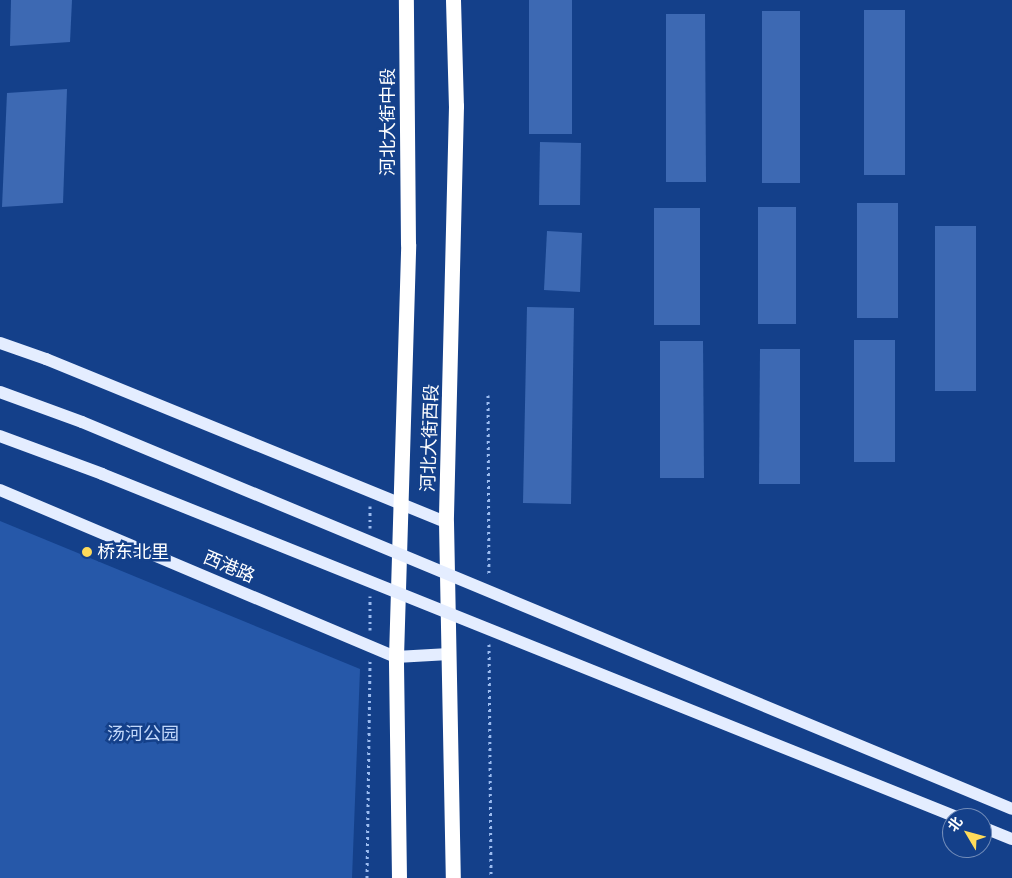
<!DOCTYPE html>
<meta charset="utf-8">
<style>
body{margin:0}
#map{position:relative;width:1012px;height:878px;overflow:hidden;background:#14408a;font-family:"Nunito Sans","Noto Sans SC",sans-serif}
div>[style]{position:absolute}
.green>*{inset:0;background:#2658a9}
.building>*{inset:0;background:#3d69b3}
.path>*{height:3px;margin-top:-1.5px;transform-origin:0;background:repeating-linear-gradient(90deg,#9cbcf0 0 2.5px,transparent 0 6.5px)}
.major>*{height:12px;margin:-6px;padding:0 6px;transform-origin:6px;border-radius:6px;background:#e4edff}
.highway>*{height:15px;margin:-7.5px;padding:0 7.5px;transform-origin:7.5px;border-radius:7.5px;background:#fff}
.major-bridge>*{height:12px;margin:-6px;padding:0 6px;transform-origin:6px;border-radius:6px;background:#e4edff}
.dots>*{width:14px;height:14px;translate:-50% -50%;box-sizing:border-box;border:2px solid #14408a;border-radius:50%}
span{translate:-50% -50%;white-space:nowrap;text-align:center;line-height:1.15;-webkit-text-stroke:5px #14408a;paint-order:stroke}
.street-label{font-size:18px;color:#fff}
.poi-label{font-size:18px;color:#fff}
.left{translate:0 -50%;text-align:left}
.park-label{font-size:18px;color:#c2d8fb}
.north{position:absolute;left:942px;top:808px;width:50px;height:50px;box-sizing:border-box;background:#14408a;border:1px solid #728cb9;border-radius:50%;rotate:307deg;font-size:14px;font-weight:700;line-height:20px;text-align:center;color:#fff}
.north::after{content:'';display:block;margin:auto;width:18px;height:22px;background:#ffdb5a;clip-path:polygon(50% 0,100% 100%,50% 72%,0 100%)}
</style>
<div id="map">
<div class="green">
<div style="clip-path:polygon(0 521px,360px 669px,352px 878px,0 878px)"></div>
</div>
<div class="building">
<div style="clip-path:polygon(11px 0,72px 0,70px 42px,10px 46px)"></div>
<div style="clip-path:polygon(529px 0,572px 0,572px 134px,529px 134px)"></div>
<div style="clip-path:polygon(864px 10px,905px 10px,905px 175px,864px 175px)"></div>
<div style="clip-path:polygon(762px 11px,800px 11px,800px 183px,762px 183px)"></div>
<div style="clip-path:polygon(666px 14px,705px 14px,706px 182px,666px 182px)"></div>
<div style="clip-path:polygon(67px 89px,63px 203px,2px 207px,7px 93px)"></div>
<div style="clip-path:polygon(540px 142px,581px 143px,580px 205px,539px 205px)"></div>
<div style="clip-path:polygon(857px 203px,898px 203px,898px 318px,857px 318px)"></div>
<div style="clip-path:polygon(758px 207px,796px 207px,796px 324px,758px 324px)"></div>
<div style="clip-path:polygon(654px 208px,700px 208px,700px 325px,654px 325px)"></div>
<div style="clip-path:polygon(935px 226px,976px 226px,976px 391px,935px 391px)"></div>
<div style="clip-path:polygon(547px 231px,582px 233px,580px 292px,544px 290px)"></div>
<div style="clip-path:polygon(527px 307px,574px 308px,571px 504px,523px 503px)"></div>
<div style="clip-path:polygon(854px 340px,895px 340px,895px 462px,854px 462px)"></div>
<div style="clip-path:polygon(660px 341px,703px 341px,704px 478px,660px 478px)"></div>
<div style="clip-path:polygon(760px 349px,800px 349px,800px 484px,759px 484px)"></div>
</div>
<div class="path">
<div style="left:488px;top:395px;width:180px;rotate:89.7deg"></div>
<div style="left:370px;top:528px;width:22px;rotate:-90deg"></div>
<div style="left:370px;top:630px;width:34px;rotate:-90deg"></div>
<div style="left:489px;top:644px;width:234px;rotate:89.5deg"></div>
<div style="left:367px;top:878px;width:217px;rotate:-89.2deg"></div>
</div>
<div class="major">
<div style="left:0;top:343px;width:49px;rotate:19.2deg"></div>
<div style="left:46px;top:359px;width:432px;rotate:22.2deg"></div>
<div style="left:0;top:490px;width:430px;rotate:22.9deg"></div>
<div style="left:396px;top:657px;width:53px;rotate:-3.2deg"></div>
<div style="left:982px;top:827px;width:32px;rotate:22deg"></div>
</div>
<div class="highway">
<div style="left:453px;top:0;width:106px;rotate:88.4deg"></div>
<div style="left:456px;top:106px;width:416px;rotate:91.4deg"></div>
<div style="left:446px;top:522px;width:356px;rotate:88.9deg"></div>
<div style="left:399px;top:878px;width:221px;rotate:-90.8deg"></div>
<div style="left:396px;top:657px;width:413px;rotate:-88.3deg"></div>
<div style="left:408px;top:244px;width:244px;rotate:-90.5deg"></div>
</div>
<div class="major-bridge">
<div style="left:0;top:392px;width:87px;rotate:20.1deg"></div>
<div style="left:82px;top:422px;width:1007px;rotate:22.59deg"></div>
<div style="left:0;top:436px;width:109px;rotate:20.4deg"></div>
<div style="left:102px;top:474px;width:923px;rotate:21.87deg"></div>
</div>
<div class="dots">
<div style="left:87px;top:552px;background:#ffdb5a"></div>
</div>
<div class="street-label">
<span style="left:388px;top:122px;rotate:-90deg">河北大街中段</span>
<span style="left:430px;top:438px;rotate:-88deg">河北大街西段</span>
<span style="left:229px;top:567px;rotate:23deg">西港路</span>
</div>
<div class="poi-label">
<span class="left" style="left:97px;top:552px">桥东北里</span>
</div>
<div class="park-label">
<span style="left:143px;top:734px">汤河公园</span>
</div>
<div class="north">北</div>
</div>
